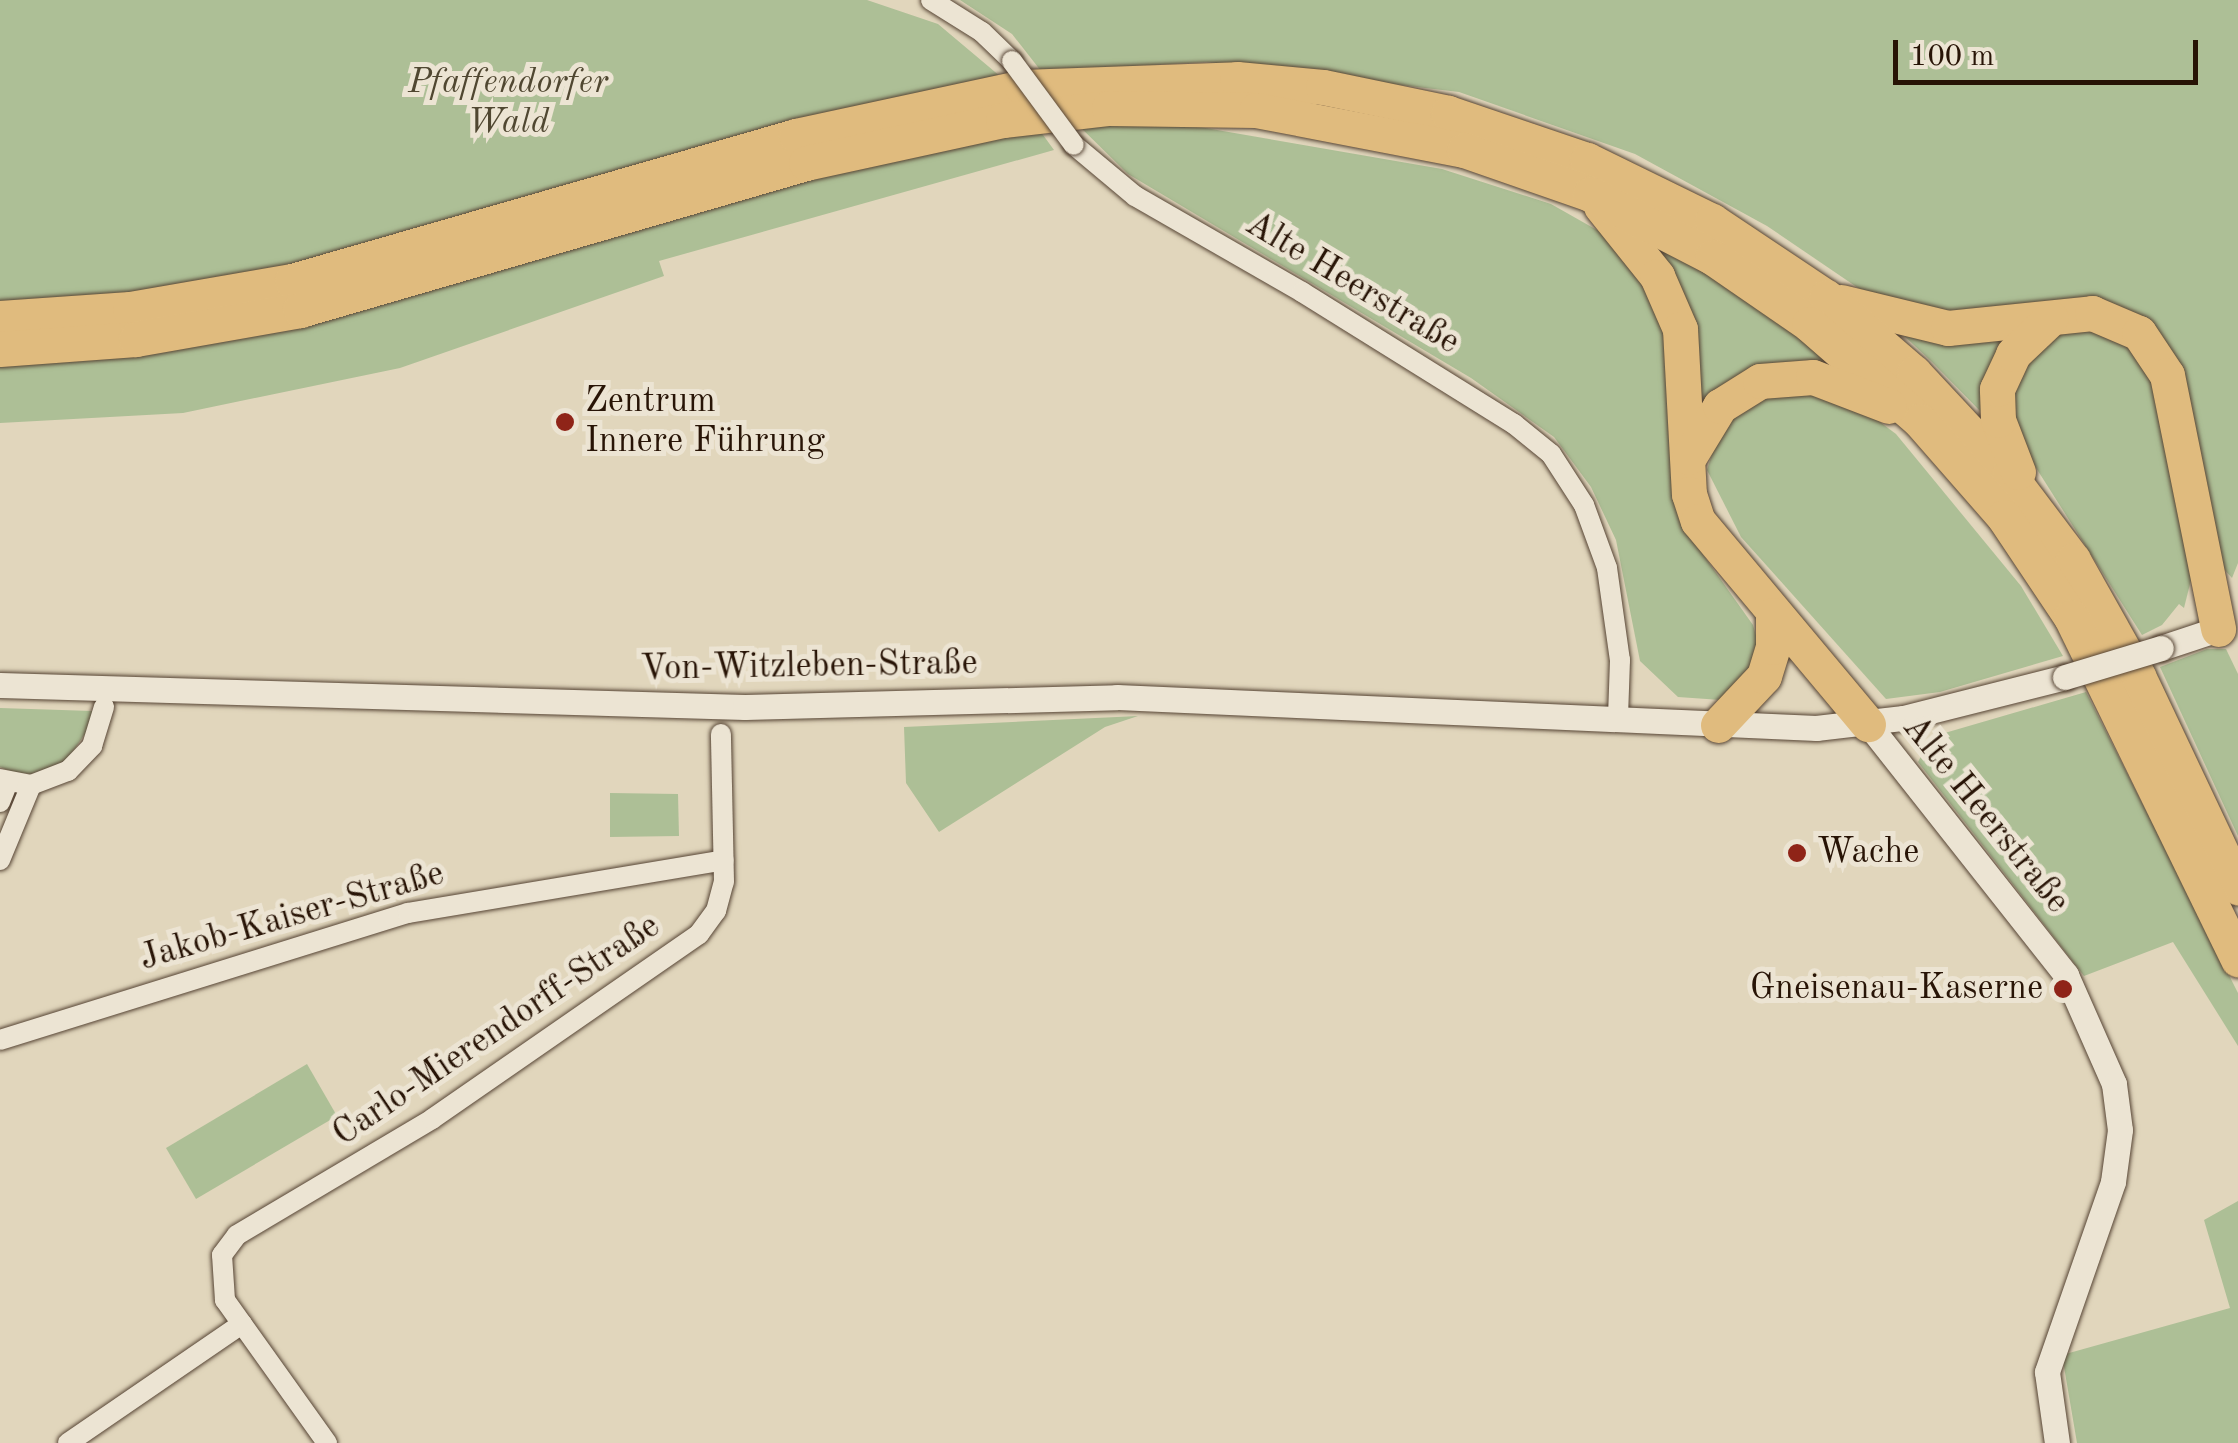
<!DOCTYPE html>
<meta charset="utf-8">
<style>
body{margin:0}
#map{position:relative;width:2238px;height:1443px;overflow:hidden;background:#e1d6bc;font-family:"Old Standard TT",serif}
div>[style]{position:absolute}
.green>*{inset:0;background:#adbf96}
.roads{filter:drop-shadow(0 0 2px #564434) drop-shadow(0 0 2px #564434)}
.minor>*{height:20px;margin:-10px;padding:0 10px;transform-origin:10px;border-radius:10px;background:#ece4d3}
.tertiary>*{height:25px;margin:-12.5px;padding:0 12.5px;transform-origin:12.5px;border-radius:12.5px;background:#ece4d3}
.trunk>*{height:35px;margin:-17.5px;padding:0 17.5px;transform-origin:17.5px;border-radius:17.5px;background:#e0bb7e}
.bridges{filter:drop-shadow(0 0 2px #564434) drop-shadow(0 0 2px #564434)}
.minor-bridge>*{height:20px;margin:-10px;padding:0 10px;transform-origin:10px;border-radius:10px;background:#ece4d3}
.tertiary-bridge>*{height:25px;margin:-12.5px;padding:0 12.5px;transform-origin:12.5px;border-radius:12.5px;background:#ece4d3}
.dots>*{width:28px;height:28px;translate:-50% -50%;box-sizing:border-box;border:5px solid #ece4d3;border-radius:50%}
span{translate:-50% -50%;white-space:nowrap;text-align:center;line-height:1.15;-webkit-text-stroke:10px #ece4d3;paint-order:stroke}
.park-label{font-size:35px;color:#504731;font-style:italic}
.street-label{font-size:35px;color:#281406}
.poi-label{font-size:35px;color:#281406}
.left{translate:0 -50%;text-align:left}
.right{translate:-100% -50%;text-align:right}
.scale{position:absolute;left:1893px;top:40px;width:305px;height:45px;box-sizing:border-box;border:5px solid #281406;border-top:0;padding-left:12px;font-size:30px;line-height:35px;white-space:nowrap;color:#281406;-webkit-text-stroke:8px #ece4d3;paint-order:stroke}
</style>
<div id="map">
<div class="green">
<div style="clip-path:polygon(0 0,867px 0,938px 24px,1001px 77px,836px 111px,217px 286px,0 307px)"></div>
<div style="clip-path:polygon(960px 0,2238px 0,2238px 563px,2232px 578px,2223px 568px,2155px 334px,1984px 319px,1867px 294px,1767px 226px,1635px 154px,1459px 92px,1207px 62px,1041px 71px,1012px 34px)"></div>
<div style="clip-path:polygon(1165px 121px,1442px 169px,1551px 204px,1611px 238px,1666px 315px,1687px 532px,1753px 625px,1758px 643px,1758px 657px,1721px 700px,1678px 697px,1640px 661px,1616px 540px,1591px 487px,1554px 437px,1471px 378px,1128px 174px,1077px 124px)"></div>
<div style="clip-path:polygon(1038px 128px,1054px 150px,659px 261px,664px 276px,400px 368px,183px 413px,0 423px,0 357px)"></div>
<div style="clip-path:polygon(1664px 245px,1830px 355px,1819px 367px,1698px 419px,1657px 258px)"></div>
<div style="clip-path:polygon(2108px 329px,2149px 365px,2191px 580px,2184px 608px,2179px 604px,2162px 625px,2142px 635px,2014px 433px,2011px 379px,2049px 333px)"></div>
<div style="clip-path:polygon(1898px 330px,2005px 340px,1986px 417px,1932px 362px)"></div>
<div style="clip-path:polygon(1799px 388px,1860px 407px,1896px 434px,2021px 586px,2063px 656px,1940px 692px,1886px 699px,1741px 537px,1707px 470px,1721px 425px,1758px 394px)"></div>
<div style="clip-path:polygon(2207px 649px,2226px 649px,2238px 674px,2238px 836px,2160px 667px)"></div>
<div style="clip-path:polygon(2086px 692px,2238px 993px,2238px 1046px,2173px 942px,2084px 976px,1918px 762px,1931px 737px)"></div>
<div style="clip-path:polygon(0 708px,92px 711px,93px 722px,65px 763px,31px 774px,13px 772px,0 767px)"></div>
<div style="clip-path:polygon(1138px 716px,1105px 727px,939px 832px,906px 783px,904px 727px)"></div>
<div style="clip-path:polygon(610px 793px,678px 794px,679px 836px,610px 837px)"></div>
<div style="clip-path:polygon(307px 1064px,337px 1116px,196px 1199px,166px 1148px)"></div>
<div style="clip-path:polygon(2238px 1201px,2238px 1443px,2077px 1443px,2062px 1355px,2230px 1308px,2204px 1220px)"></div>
</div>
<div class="roads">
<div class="minor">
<div style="left:931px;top:0;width:60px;rotate:32.1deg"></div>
<div style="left:982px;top:32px;width:42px;rotate:44deg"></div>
<div style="left:1074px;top:145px;width:80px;rotate:39.9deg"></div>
<div style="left:1135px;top:196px;width:193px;rotate:29.9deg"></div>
<div style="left:1302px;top:292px;width:250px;rotate:31.9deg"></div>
<div style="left:1514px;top:424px;width:48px;rotate:39deg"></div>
<div style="left:1551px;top:454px;width:61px;rotate:57.1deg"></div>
<div style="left:1584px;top:505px;width:67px;rotate:69.9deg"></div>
<div style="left:1607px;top:568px;width:93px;rotate:82deg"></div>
<div style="left:1620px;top:660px;width:57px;rotate:92deg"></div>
<div style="left:0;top:779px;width:32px;rotate:11deg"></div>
<div style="left:31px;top:785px;width:40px;rotate:-21deg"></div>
<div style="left:68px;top:771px;width:35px;rotate:-46deg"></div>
<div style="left:92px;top:746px;width:41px;rotate:-72.9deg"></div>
<div style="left:0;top:802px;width:22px;rotate:-68deg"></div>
<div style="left:0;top:860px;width:81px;rotate:-67.5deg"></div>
<div style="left:0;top:1040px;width:427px;rotate:-17.3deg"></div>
<div style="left:408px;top:913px;width:320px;rotate:-9.5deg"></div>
<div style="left:68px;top:1443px;width:211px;rotate:-34.4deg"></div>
<div style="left:327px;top:1443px;width:176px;rotate:-125.5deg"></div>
<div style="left:225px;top:1300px;width:45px;rotate:-93.8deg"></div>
<div style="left:222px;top:1255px;width:25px;rotate:-53deg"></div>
<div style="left:237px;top:1235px;width:227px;rotate:-30.7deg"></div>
<div style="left:432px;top:1119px;width:325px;rotate:-34.7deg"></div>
<div style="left:699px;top:934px;width:29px;rotate:-54deg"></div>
<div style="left:716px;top:911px;width:30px;rotate:-75deg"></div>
<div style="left:724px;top:882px;width:148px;rotate:-91.2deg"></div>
</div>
<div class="tertiary">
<div style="left:2161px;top:648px;width:60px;rotate:-18.4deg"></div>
<div style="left:0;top:685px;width:745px;rotate:1.69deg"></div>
<div style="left:745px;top:707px;width:372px;rotate:-1.5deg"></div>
<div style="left:1117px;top:697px;width:700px;rotate:2.54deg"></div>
<div style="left:1816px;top:728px;width:88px;rotate:-6.6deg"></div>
<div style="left:1903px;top:718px;width:167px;rotate:-14.2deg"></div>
<div style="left:1868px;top:724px;width:320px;rotate:51.7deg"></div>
<div style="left:2066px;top:975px;width:119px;rotate:66.2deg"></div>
<div style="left:2114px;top:1084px;width:46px;rotate:82.6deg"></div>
<div style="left:2120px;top:1130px;width:52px;rotate:97.7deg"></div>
<div style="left:2113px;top:1182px;width:201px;rotate:109.2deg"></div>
<div style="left:2047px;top:1372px;width:72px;rotate:82deg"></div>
</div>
<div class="trunk">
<div style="left:1601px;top:206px;width:90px;rotate:51.3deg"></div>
<div style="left:1657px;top:276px;width:58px;rotate:66.5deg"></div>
<div style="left:1680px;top:329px;width:165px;rotate:86.9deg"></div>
<div style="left:1689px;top:494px;width:28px;rotate:72deg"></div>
<div style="left:1698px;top:521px;width:265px;rotate:50.1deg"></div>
<div style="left:1841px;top:302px;width:110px;rotate:13.7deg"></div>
<div style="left:1948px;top:328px;width:145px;rotate:-5.9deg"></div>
<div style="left:2092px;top:313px;width:51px;rotate:23.1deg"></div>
<div style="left:2139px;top:333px;width:50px;rotate:56.3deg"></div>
<div style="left:2167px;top:375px;width:259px;rotate:78.6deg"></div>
<div style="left:0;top:318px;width:130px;rotate:-4deg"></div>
<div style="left:130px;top:309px;width:164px;rotate:-9.8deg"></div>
<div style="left:292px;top:281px;width:524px;rotate:-16.05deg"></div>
<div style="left:796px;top:136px;width:231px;rotate:-12.2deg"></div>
<div style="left:1022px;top:87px;width:215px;rotate:-2.1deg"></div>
<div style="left:1237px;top:79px;width:86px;rotate:5.3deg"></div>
<div style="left:1323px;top:87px;width:128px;rotate:11.7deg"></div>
<div style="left:1448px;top:113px;width:147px;rotate:18.7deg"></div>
<div style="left:1587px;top:160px;width:139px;rotate:26deg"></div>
<div style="left:1712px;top:221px;width:137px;rotate:33.7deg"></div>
<div style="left:1826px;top:297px;width:116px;rotate:40.8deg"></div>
<div style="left:1914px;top:373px;width:139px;rotate:47deg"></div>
<div style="left:2009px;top:475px;width:106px;rotate:53deg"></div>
<div style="left:2073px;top:560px;width:133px;rotate:60.7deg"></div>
<div style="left:2138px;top:676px;width:234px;rotate:64.7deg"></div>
<div style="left:0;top:349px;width:136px;rotate:-4.2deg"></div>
<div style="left:136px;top:339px;width:167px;rotate:-10deg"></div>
<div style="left:300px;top:310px;width:527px;rotate:-16.2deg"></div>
<div style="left:806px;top:163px;width:202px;rotate:-12.3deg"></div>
<div style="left:1003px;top:120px;width:107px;rotate:-6.5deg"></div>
<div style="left:1109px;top:108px;width:147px;rotate:0.8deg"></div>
<div style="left:1256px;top:110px;width:212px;rotate:10.9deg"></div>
<div style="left:1464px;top:150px;width:133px;rotate:19.2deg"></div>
<div style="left:1590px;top:194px;width:137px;rotate:27.3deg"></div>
<div style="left:1712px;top:257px;width:118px;rotate:34.6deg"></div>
<div style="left:1809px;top:324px;width:147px;rotate:41.1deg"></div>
<div style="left:1920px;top:421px;width:128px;rotate:48.8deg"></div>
<div style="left:2004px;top:517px;width:120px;rotate:56.2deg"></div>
<div style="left:2071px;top:617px;width:381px;rotate:64deg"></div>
<div style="left:1689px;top:457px;width:60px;rotate:-58.7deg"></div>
<div style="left:1720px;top:406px;width:47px;rotate:-32deg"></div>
<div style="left:1760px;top:381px;width:53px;rotate:-4.3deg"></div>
<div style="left:1813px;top:377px;width:81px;rotate:20.9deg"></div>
<div style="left:2018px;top:472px;width:56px;rotate:-111deg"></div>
<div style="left:1998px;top:420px;width:31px;rotate:-92deg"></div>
<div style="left:1997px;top:389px;width:38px;rotate:-65deg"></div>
<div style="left:2013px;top:354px;width:52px;rotate:-43.5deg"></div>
<div style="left:1718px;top:725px;width:67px;rotate:-46.8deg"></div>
<div style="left:1764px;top:676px;width:30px;rotate:-73deg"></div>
<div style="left:1773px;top:647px;width:32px;rotate:-90deg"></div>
</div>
</div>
<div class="bridges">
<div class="minor-bridge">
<div style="left:1012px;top:61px;width:104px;rotate:53.6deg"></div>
</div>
<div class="tertiary-bridge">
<div style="left:2065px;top:677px;width:100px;rotate:-16.8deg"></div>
</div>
</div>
<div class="dots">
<div style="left:565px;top:422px;background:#8f2418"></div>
<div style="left:1797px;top:853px;background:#8f2418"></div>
<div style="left:2063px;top:989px;background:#8f2418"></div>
</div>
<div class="park-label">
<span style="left:508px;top:103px">Pfaffendorfer<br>Wald</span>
</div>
<div class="street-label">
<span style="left:1352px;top:284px;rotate:31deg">Alte Heerstraße</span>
<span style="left:809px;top:667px;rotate:-1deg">Von-Witzleben-Straße</span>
<span style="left:1985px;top:815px;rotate:51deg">Alte Heerstraße</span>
<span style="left:292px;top:917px;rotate:-16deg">Jakob-Kaiser-Straße</span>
<span style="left:497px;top:1031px;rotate:-34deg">Carlo-Mierendorff-Straße</span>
</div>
<div class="poi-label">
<span class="left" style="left:585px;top:422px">Zentrum<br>Innere Führung</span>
<span class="left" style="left:1817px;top:853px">Wache</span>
<span class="right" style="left:2043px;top:989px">Gneisenau-Kaserne</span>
</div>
<div class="scale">100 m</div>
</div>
